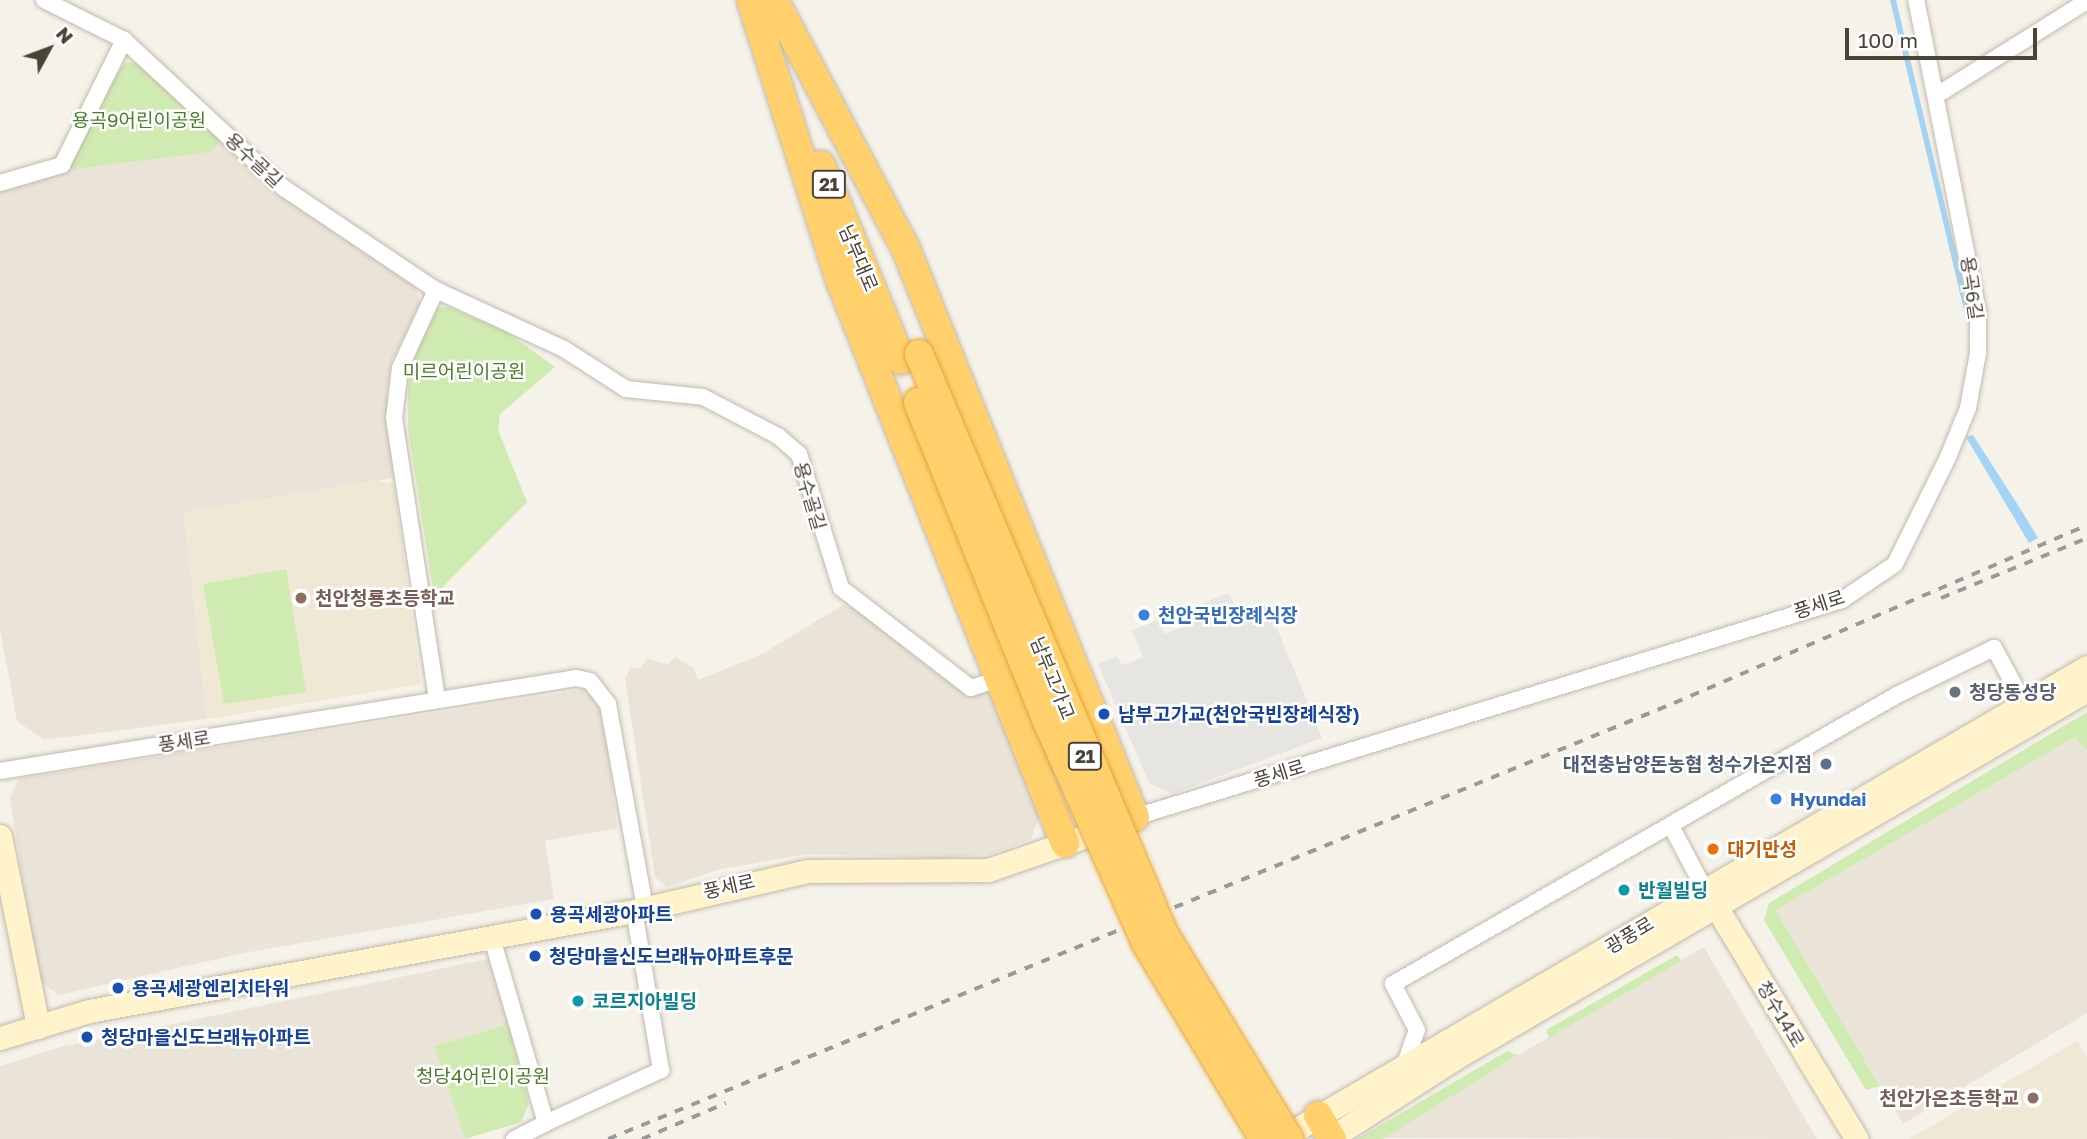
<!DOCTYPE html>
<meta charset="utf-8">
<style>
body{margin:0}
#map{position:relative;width:2087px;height:1139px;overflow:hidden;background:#f5f2ea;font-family:"Golos Text","Noto Sans KR",sans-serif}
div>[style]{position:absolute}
.residential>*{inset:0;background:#eae4d8}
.education>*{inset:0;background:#efe8d4}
.green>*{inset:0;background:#d0ebb2}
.parking>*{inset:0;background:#e7e5e2}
.water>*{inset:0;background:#a5d3f3}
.roads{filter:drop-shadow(0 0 2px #c2baac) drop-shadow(0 0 2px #c2baac)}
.street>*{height:16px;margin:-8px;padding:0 8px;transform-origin:8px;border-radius:8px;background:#fff}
.secondary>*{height:23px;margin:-11.5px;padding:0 11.5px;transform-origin:11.5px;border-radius:11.5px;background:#fff3cb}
.highway>*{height:28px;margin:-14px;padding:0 14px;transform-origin:14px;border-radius:14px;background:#ffd06c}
.rail>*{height:3.5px;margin-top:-1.75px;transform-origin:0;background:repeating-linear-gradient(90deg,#999 0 9px,transparent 0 18px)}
.bridges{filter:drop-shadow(0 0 2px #e3a637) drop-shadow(0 0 2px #e3a637)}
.highway-bridge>*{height:28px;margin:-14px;padding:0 14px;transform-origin:14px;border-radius:14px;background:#ffd06c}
.dots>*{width:19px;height:19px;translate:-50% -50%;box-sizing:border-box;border:4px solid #fff;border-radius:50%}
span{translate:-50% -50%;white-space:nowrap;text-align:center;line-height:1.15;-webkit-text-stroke:5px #fff;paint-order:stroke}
.shield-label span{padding:2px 5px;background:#fff;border:2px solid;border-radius:5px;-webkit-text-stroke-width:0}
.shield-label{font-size:18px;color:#4a4338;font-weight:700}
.park-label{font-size:19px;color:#487f28}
.street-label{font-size:19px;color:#4a4338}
.education-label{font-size:19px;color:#785e54;font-weight:700}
.left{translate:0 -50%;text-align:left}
.right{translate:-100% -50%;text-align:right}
.shop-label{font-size:19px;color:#366cbe;font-weight:700}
.worship-label{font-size:19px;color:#5b616d;font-weight:700}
.transit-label{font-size:19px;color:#164399;font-weight:700}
.service-label{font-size:19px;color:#4e5e75;font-weight:700}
.food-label{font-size:19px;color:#c56008;font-weight:700}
.culture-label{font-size:19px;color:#0d838f;font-weight:700}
.north{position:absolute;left:14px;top:14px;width:70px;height:70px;-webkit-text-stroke:5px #fff;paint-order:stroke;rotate:49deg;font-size:19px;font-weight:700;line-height:28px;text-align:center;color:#4a4338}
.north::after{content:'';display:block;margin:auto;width:24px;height:32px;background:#4a4338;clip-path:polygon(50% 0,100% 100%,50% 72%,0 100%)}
.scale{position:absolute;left:1845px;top:28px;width:192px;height:32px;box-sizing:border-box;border:4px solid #4a4338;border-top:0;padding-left:9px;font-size:21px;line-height:24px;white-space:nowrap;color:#4a4338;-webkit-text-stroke:5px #fff;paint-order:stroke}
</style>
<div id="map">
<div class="residential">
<div style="clip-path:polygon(136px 62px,271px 190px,416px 287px,420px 303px,392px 360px,387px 391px,394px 478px,184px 513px,207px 719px,44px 740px,17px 721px,0 629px,0 187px,65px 169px,125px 63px)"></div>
<div style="clip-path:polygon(843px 605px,861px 610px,995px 695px,1041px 812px,1031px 839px,991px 854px,947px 858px,807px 854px,721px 869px,667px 887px,655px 877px,625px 678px,631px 667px,639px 669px,648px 659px,668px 664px,675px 657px,694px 668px,698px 680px,762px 654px)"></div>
<div style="clip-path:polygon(587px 689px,604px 715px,617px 828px,545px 841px,554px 899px,244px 953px,59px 995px,38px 980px,10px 798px,18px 779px)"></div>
<div style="clip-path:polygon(2075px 737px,2087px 751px,2087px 1013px,1903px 1124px,1776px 910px)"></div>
<div style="clip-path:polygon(1704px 947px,1817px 1139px,1382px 1138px,1383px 1134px)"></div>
<div style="clip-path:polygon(488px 959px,508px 1024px,434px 1046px,465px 1139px,0 1139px,0 1066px,61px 1047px)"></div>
</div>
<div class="education">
<div style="clip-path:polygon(377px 481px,394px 484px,421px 684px,207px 719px,184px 513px)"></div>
<div style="clip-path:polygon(2077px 1041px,2087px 1057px,2087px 1139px,1909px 1139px)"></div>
</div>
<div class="green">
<div style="clip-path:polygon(136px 62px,221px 140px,210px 152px,65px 170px,115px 76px,125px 63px)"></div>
<div style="clip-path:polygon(447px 307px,504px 330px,555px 367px,500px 414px,498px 430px,527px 502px,434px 596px,408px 429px,408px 385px,425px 323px,437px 308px)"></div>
<div style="clip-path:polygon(286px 569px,306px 692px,224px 704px,203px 584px)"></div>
<div style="clip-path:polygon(2087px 712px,2087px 751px,2075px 737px,1776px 910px,1880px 1086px,1866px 1090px,1764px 920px,1769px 903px)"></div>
<div style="clip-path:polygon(1677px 955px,1681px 961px,1549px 1038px,1546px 1030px)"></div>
<div style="clip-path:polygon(508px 1024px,529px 1104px,521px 1122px,465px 1139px,434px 1046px)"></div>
<div style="clip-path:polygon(1507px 1051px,1518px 1055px,1383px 1139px,1357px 1139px)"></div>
</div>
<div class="parking">
<div style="clip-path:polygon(1229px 593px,1238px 616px,1267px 604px,1322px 738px,1172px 794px,1149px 783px,1098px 664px,1117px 656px,1122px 665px,1143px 658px,1132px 630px,1158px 620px,1164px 634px,1190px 625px,1185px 610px)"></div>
</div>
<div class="water">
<div style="clip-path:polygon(1890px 0,1896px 0,1970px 311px,1965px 314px)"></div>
<div style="clip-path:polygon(1973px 435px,2023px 513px,2038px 538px,2029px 543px,1966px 437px)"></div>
</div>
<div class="roads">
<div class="street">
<div style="left:44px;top:0;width:89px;rotate:26.6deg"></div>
<div style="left:124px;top:40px;width:218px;rotate:42.8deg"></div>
<div style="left:284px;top:188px;width:183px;rotate:33.9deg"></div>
<div style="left:436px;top:290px;width:141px;rotate:24.7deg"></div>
<div style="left:564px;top:349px;width:74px;rotate:32.8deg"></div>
<div style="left:626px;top:389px;width:77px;rotate:5.9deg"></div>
<div style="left:703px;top:397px;width:85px;rotate:27.5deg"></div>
<div style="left:778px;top:436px;width:28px;rotate:41deg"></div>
<div style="left:799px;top:454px;width:140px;rotate:72.6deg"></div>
<div style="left:841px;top:588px;width:164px;rotate:37.6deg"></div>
<div style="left:971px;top:688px;width:35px;rotate:-18deg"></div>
<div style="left:1937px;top:95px;width:177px;rotate:-32.1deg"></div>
<div style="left:0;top:183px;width:65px;rotate:-16.2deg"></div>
<div style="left:62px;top:165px;width:140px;rotate:-63.6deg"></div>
<div style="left:436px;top:290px;width:86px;rotate:114.8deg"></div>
<div style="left:400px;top:368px;width:50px;rotate:96.8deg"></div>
<div style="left:394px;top:418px;width:285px;rotate:81.3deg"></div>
<div style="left:0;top:771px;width:583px;rotate:-9.17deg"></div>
<div style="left:576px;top:678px;width:14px;rotate:12deg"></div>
<div style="left:590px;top:681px;width:29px;rotate:52deg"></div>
<div style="left:608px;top:704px;width:207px;rotate:79.7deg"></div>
<div style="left:1135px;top:817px;width:740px;rotate:-17.06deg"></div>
<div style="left:1842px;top:600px;width:64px;rotate:-34.2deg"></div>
<div style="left:1895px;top:564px;width:119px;rotate:-63.6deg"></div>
<div style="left:1948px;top:457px;width:53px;rotate:-67.8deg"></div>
<div style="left:1968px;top:408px;width:56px;rotate:-79.7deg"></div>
<div style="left:1978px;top:353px;width:41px;rotate:-90deg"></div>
<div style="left:1978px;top:312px;width:318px;rotate:-101.2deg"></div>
<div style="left:1671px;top:826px;width:72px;rotate:62deg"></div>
<div style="left:491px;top:935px;width:196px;rotate:73.7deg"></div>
<div style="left:546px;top:1123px;width:36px;rotate:153deg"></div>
<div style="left:1405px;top:1064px;width:36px;rotate:-71deg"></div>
<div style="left:1417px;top:1030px;width:52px;rotate:-117.6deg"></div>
<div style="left:1393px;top:984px;width:581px;rotate:-29.83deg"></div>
<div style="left:1897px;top:695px;width:108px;rotate:-25.9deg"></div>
<div style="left:1994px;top:648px;width:63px;rotate:61.4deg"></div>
<div style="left:546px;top:1123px;width:127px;rotate:-24.7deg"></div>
<div style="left:661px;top:1070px;width:161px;rotate:-99.6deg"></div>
</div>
<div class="secondary">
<div style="left:0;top:836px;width:195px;rotate:78.7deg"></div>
<div style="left:1709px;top:895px;width:285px;rotate:58.8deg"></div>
<div style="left:0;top:1038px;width:93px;rotate:-16.9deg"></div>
<div style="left:89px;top:1011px;width:554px;rotate:-10.4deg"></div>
<div style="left:634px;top:911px;width:178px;rotate:-13deg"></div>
<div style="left:807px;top:871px;width:181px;rotate:-0.3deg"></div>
<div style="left:988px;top:870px;width:131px;rotate:-19.1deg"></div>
<div style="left:1280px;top:1139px;width:935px;rotate:-30.32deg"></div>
<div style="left:1329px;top:1139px;width:150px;rotate:-32.7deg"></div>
<div style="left:1455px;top:1058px;width:731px;rotate:-30.21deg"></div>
</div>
<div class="highway">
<div style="left:751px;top:0;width:292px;rotate:72.4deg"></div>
<div style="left:839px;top:278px;width:609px;rotate:68.2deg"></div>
<div style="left:774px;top:0;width:280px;rotate:62.1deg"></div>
<div style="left:905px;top:247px;width:615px;rotate:68.03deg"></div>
<div style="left:821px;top:165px;width:211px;rotate:67.7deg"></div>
<div style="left:1318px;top:1115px;width:28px;rotate:60deg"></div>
</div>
</div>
<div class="rail">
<div style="left:1941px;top:598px;width:158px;rotate:-22.3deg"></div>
<div style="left:608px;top:1139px;width:1152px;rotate:-22.24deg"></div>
<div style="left:1674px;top:703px;width:450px;rotate:-23.3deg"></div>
<div style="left:642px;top:1139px;width:91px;rotate:-23.2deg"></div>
</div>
<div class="bridges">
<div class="highway-bridge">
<div style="left:919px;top:354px;width:630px;rotate:67.1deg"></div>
<div style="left:1164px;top:934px;width:240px;rotate:58.6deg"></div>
<div style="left:918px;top:402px;width:342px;rotate:68deg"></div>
<div style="left:1046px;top:719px;width:245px;rotate:65.9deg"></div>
<div style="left:1146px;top:943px;width:229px;rotate:59deg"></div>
</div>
</div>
<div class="dots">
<div style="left:301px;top:598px;background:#8d6e63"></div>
<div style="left:1144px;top:615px;background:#3f7fe0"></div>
<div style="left:1955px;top:692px;background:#6b7280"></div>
<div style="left:1104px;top:714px;background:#1a4fb4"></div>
<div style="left:1826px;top:764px;background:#5c6f8a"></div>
<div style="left:1776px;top:799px;background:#3f7fe0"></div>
<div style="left:1713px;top:849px;background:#e8710a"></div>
<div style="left:1624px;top:890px;background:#0f9aa8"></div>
<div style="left:536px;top:914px;background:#1a4fb4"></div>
<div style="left:535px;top:956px;background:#1a4fb4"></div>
<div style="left:118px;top:988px;background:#1a4fb4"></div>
<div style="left:578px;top:1001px;background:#0f9aa8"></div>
<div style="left:87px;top:1037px;background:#1a4fb4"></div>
<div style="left:2033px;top:1098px;background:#8d6e63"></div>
</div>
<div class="shield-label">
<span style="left:829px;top:184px">21</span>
<span style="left:1085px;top:756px">21</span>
</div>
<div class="park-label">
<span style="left:139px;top:120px">용곡9어린이공원</span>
<span style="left:464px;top:371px">미르어린이공원</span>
<span style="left:483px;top:1076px">청당4어린이공원</span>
</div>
<div class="street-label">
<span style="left:254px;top:160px;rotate:43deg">용수골길</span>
<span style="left:859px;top:258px;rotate:67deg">남부대로</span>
<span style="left:1972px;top:288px;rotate:82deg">용곡6길</span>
<span style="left:810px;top:496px;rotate:74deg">용수골길</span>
<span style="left:1819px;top:604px;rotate:-18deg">풍세로</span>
<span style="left:1053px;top:678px;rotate:68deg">남부고가교</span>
<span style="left:184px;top:741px;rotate:-9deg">풍세로</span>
<span style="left:1279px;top:773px;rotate:-17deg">풍세로</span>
<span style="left:729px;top:886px;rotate:-13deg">풍세로</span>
<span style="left:1629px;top:935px;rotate:-31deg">광풍로</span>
<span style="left:1781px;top:1014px;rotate:59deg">청수14로</span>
</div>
<div class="education-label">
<span class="left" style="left:315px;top:598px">천안청룡초등학교</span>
<span class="right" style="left:2019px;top:1098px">천안가온초등학교</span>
</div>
<div class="shop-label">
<span class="left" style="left:1158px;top:615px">천안국빈장례식장</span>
<span class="left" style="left:1790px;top:799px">Hyundai</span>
</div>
<div class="worship-label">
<span class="left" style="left:1969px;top:692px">청당동성당</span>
</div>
<div class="transit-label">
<span class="left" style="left:1118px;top:714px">남부고가교(천안국빈장례식장)</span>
<span class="left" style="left:550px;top:914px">용곡세광아파트</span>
<span class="left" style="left:549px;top:956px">청당마을신도브래뉴아파트후문</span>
<span class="left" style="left:132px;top:988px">용곡세광엔리치타워</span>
<span class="left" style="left:101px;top:1037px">청당마을신도브래뉴아파트</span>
</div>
<div class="service-label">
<span class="right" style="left:1812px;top:764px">대전충남양돈농협 청수가온지점</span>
</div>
<div class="food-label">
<span class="left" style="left:1727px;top:849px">대기만성</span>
</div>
<div class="culture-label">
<span class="left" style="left:1638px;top:890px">반월빌딩</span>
<span class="left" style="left:592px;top:1001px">코르지아빌딩</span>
</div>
<div class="north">N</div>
<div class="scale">100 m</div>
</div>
